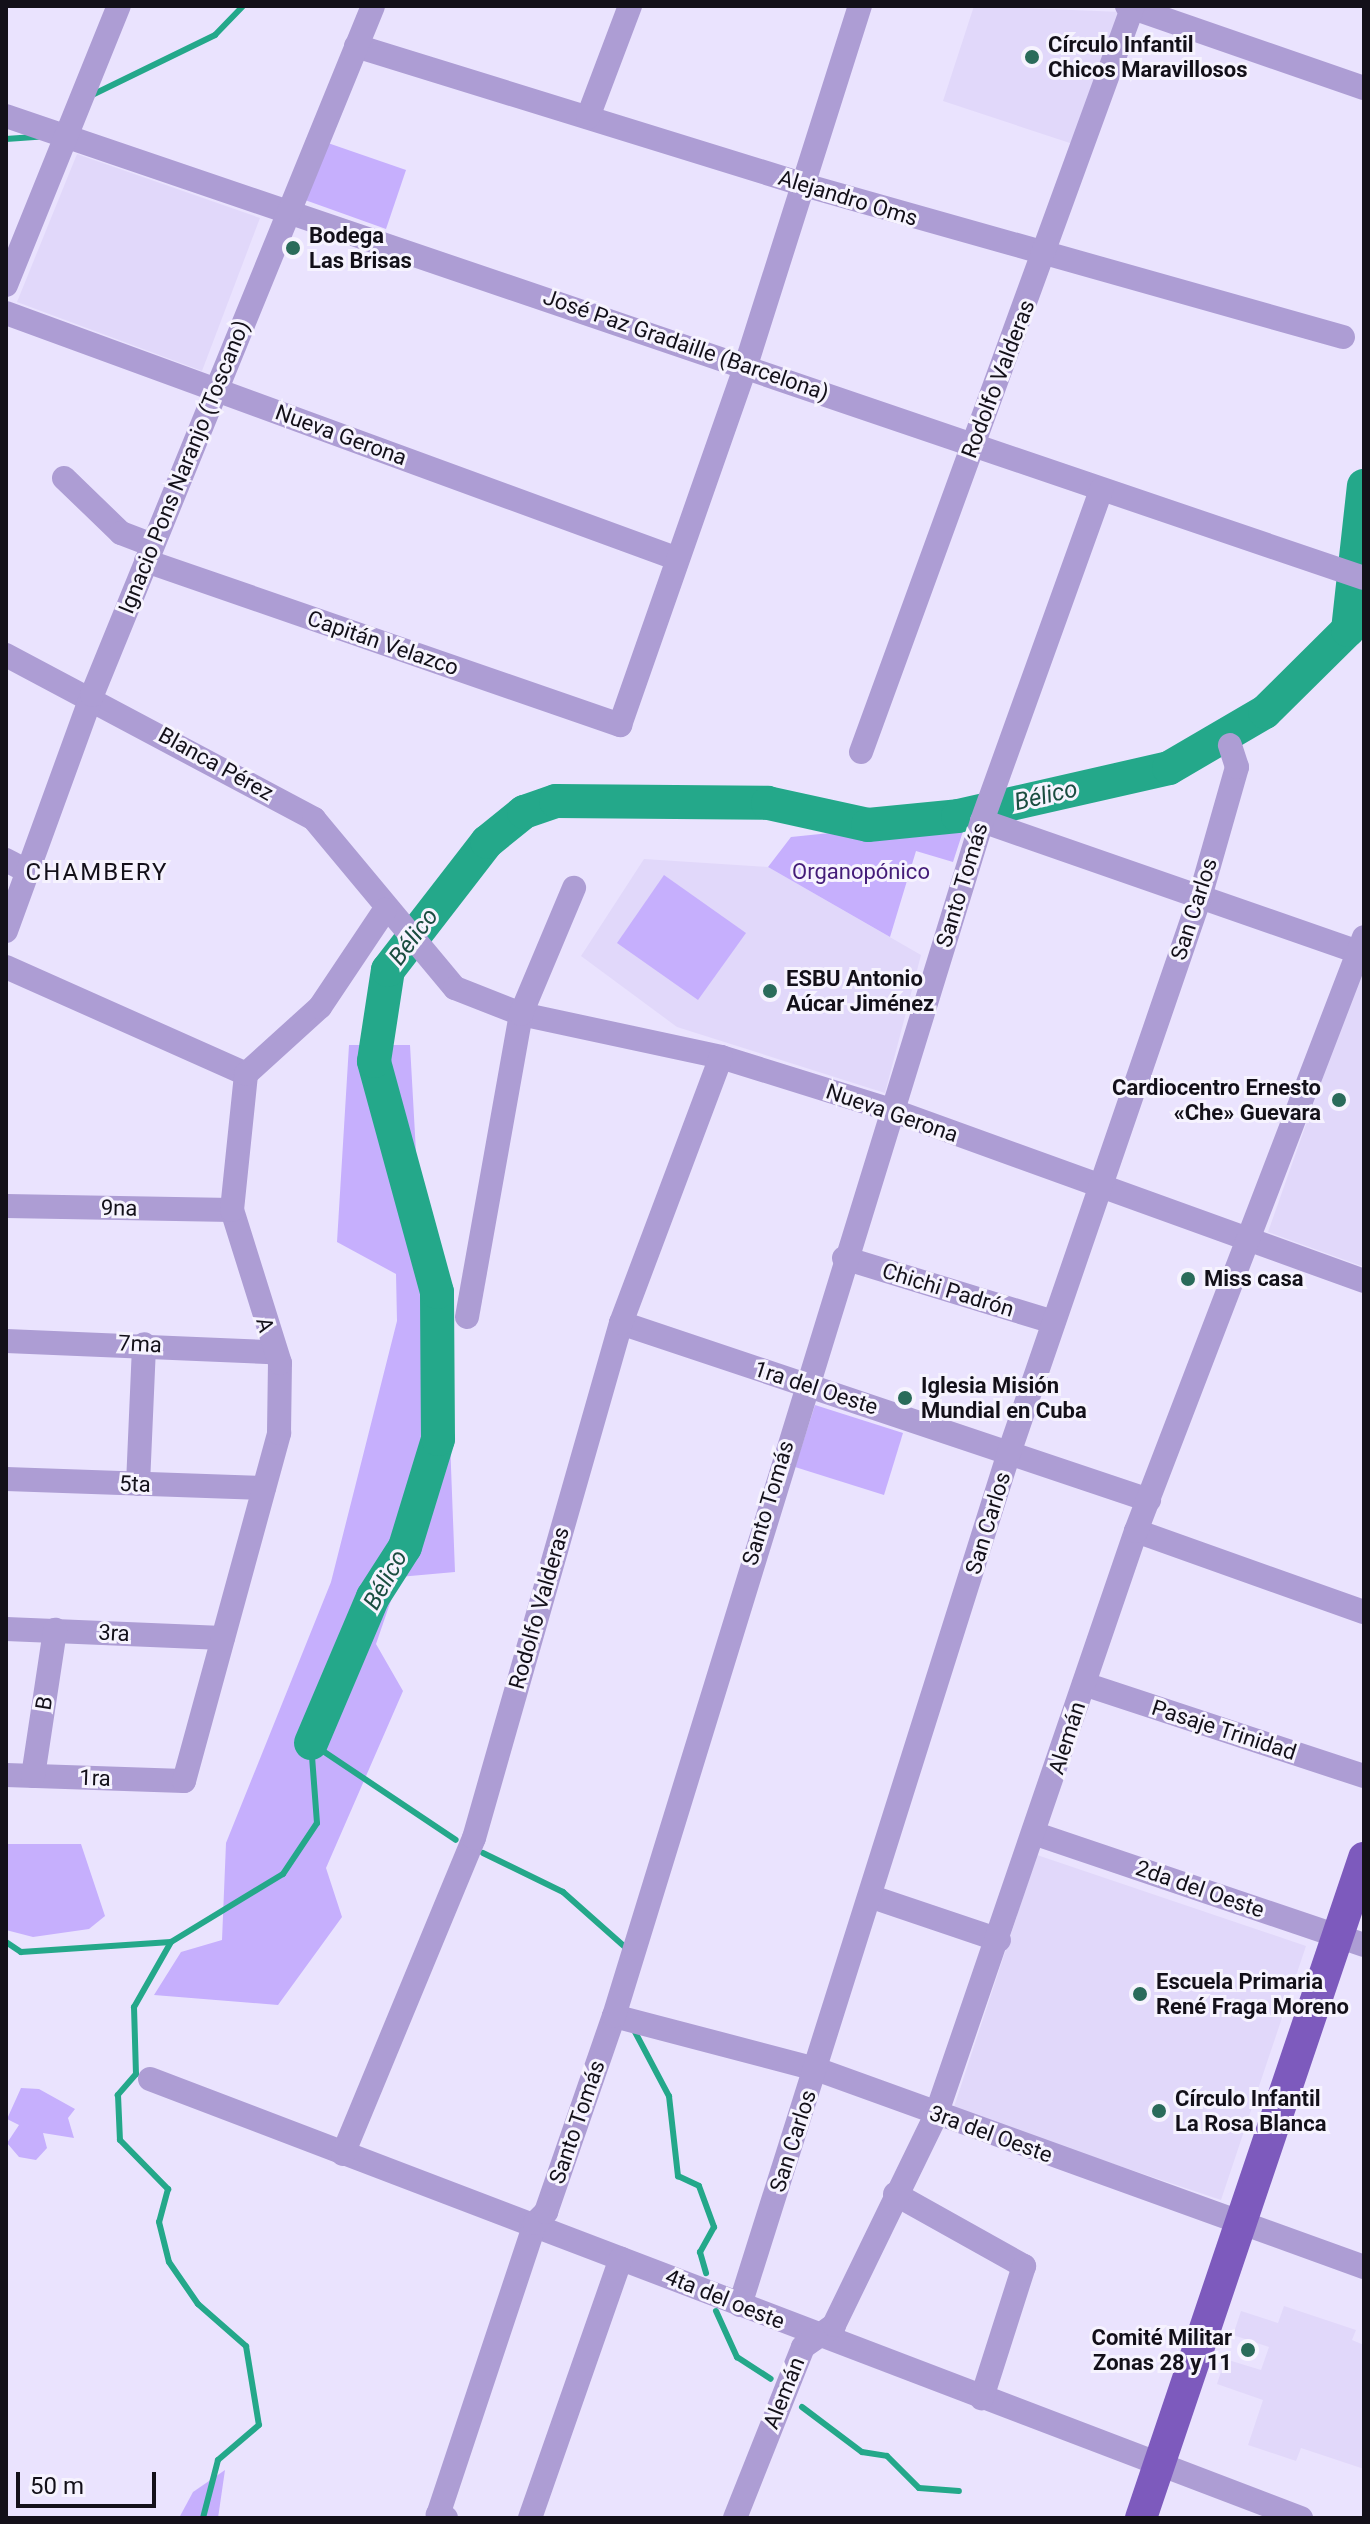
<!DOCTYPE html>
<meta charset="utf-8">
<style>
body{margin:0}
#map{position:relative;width:1370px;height:2524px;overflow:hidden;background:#eae3fe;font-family:Roboto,sans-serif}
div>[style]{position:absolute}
.built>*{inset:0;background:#e1d8fa}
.green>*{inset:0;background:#c6affd}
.stream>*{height:6px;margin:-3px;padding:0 3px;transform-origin:3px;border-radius:3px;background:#24a88a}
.river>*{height:34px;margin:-17px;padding:0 17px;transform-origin:17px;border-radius:17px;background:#24a88a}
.minor>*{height:24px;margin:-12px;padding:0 12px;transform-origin:12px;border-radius:12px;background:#ad9dd4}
.major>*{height:32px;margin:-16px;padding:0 16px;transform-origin:16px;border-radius:16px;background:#7d5abd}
.dots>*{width:22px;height:22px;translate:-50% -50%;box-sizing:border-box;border:4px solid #f6f3fe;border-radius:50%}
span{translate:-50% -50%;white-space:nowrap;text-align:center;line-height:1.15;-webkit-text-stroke:6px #f6f3fe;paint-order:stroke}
.poi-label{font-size:22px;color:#131019;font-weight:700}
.left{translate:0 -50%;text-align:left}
.right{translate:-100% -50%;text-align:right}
.street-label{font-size:22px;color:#131019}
.park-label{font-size:22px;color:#441c79}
.water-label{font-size:24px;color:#1a4d40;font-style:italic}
.neighbourhood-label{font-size:24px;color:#131019;letter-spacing:2px}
.frame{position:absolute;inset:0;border:8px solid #131019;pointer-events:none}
.scale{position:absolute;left:16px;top:2472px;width:140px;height:36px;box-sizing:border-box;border:4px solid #131019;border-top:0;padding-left:10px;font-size:24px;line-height:28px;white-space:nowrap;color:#131019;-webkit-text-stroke:6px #f6f3fe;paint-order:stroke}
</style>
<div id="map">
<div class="built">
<div style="clip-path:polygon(974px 6px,1122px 12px,1079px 146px,943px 101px)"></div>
<div style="clip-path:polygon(77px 154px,260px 218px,202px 371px,17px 302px)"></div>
<div style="clip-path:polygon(644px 859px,768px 867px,921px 955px,885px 1093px,677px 1027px,581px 956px)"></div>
<div style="clip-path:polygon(1362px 966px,1364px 967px,1364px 1267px,1268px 1232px)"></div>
<div style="clip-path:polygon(1037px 1855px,1306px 1946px,1221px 2200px,953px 2110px)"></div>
<div style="clip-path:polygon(1284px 2306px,1356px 2330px,1352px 2340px,1364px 2345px,1364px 2469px,1301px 2448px,1296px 2461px,1248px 2445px,1263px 2400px,1217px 2384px,1225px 2359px,1261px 2370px,1269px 2347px,1233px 2335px,1241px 2311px,1278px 2323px)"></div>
</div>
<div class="green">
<div style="clip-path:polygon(325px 142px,406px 170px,386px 229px,305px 200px)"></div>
<div style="clip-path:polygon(967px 819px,953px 862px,916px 851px,890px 937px,768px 867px,791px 837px)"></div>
<div style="clip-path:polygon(664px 875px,746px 933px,698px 1000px,617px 943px)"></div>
<div style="clip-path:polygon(349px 1045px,410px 1045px,417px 1170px,444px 1283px,455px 1572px,399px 1577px,376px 1644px,403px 1691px,326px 1868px,342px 1917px,278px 2005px,154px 1995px,181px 1952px,222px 1940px,226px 1843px,331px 1582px,397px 1321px,396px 1274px,337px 1242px)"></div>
<div style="clip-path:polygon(815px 1405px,903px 1433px,884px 1495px,795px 1467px)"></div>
<div style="clip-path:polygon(6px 1844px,81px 1844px,105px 1916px,89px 1929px,33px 1937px,6px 1930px)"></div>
<div style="clip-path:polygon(21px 2088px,39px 2089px,75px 2109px,68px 2118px,74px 2138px,43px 2133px,47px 2148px,36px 2160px,19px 2157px,7px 2143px,19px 2125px,7px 2119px)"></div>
<div style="clip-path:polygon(225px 2470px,218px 2518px,179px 2518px,193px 2492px)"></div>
</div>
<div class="stream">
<div style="left:92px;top:95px;width:137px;rotate:-26deg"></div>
<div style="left:215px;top:35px;width:40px;rotate:-46deg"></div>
<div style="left:6px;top:139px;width:32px;rotate:-4deg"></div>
<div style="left:311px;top:1743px;width:174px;rotate:33.8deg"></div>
<div style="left:483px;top:1853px;width:89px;rotate:26deg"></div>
<div style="left:563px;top:1892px;width:84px;rotate:41.6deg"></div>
<div style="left:6px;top:1942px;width:18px;rotate:34deg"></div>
<div style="left:21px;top:1952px;width:150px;rotate:-3.8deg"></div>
<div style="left:171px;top:1942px;width:131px;rotate:-31.3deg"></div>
<div style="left:283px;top:1874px;width:61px;rotate:-56.3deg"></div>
<div style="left:317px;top:1823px;width:80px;rotate:-94.3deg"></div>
<div style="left:171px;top:1942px;width:75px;rotate:119.6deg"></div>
<div style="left:134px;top:2007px;width:67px;rotate:88.3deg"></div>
<div style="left:136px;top:2074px;width:28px;rotate:131deg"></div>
<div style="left:118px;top:2095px;width:45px;rotate:87.5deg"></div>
<div style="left:120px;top:2140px;width:69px;rotate:45.6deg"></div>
<div style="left:168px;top:2189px;width:34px;rotate:105deg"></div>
<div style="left:159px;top:2222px;width:41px;rotate:76deg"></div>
<div style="left:169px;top:2262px;width:51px;rotate:55.4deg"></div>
<div style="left:198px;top:2304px;width:64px;rotate:41.2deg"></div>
<div style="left:246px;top:2346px;width:80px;rotate:80.7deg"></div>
<div style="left:259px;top:2425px;width:54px;rotate:139.5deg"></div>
<div style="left:218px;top:2460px;width:60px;rotate:104.5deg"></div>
<div style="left:634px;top:2030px;width:75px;rotate:62.1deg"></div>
<div style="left:669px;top:2096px;width:81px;rotate:83.6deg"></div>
<div style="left:678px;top:2176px;width:23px;rotate:25deg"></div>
<div style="left:699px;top:2186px;width:44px;rotate:69.9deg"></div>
<div style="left:714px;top:2227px;width:29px;rotate:119deg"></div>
<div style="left:700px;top:2252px;width:22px;rotate:74deg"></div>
<div style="left:716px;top:2311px;width:51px;rotate:65.5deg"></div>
<div style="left:737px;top:2357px;width:40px;rotate:32.9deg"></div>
<div style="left:802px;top:2407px;width:75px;rotate:36.9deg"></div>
<div style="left:862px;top:2452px;width:25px;rotate:9deg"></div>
<div style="left:887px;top:2456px;width:45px;rotate:45deg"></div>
<div style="left:919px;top:2488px;width:40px;rotate:4.3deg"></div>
</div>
<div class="river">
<div style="left:311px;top:1743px;width:159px;rotate:-67deg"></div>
<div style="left:373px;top:1597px;width:59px;rotate:-57.4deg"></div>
<div style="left:405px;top:1547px;width:113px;rotate:-73deg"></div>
<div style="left:438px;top:1439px;width:147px;rotate:-90.4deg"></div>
<div style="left:437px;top:1292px;width:239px;rotate:-105.3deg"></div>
<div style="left:374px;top:1061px;width:92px;rotate:-81.3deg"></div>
<div style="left:388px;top:970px;width:162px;rotate:-52.3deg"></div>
<div style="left:487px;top:842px;width:48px;rotate:-39deg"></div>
<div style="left:524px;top:812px;width:34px;rotate:-19deg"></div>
<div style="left:556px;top:801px;width:212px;rotate:0.5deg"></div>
<div style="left:768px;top:803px;width:102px;rotate:12.4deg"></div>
<div style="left:868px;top:825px;width:90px;rotate:-5.7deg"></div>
<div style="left:958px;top:816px;width:216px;rotate:-12.8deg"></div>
<div style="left:1169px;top:768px;width:111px;rotate:-30.3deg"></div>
<div style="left:1265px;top:712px;width:117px;rotate:-44.7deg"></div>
<div style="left:1348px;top:630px;width:145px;rotate:-83.7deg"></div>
</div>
<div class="minor">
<div style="left:1127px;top:6px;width:251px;rotate:19.1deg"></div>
<div style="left:356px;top:46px;width:469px;rotate:17.2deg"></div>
<div style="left:804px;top:185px;width:560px;rotate:15.75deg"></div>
<div style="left:6px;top:116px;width:1434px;rotate:18.79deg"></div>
<div style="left:588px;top:117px;width:119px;rotate:-69.3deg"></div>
<div style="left:6px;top:285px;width:301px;rotate:-68deg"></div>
<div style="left:6px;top:313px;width:712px;rotate:20.11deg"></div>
<div style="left:64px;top:478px;width:79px;rotate:44deg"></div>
<div style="left:121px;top:533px;width:33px;rotate:21deg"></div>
<div style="left:146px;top:561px;width:502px;rotate:19.09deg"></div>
<div style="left:620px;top:725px;width:381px;rotate:-70.7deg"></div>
<div style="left:746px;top:365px;width:377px;rotate:-72.4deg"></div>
<div style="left:6px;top:655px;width:349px;rotate:28deg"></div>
<div style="left:314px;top:819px;width:220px;rotate:50.2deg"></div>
<div style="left:455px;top:988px;width:71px;rotate:21.5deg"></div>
<div style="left:521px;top:1014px;width:205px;rotate:12.1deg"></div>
<div style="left:721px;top:1057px;width:178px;rotate:17.3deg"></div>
<div style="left:891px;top:1110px;width:503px;rotate:19.88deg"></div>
<div style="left:861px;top:752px;width:794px;rotate:-69.97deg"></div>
<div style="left:982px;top:821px;width:404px;rotate:19.2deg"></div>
<div style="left:6px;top:860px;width:26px;rotate:28deg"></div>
<div style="left:6px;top:931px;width:251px;rotate:-70deg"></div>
<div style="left:92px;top:695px;width:744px;rotate:-67.81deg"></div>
<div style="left:6px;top:967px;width:263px;rotate:24deg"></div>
<div style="left:6px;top:1206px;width:226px;rotate:1deg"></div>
<div style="left:844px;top:1258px;width:219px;rotate:17deg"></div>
<div style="left:467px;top:1317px;width:308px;rotate:-79.9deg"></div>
<div style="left:521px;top:1014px;width:137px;rotate:-67.2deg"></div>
<div style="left:621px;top:1323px;width:557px;rotate:18.53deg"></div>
<div style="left:6px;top:1341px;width:267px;rotate:2.4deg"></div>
<div style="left:6px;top:1479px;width:258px;rotate:2deg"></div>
<div style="left:138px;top:1484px;width:140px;rotate:-87.5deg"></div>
<div style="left:1136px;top:1531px;width:242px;rotate:19.6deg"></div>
<div style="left:6px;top:1629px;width:217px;rotate:2.4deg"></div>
<div style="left:1084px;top:1684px;width:295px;rotate:18.2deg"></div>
<div style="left:6px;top:1775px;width:178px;rotate:1.9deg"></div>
<div style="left:184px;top:1781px;width:361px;rotate:-74.7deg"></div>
<div style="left:279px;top:1433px;width:70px;rotate:-89.2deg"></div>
<div style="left:280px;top:1363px;width:160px;rotate:-107.4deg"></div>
<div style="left:232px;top:1210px;width:137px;rotate:-84.1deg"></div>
<div style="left:246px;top:1074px;width:100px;rotate:-42.2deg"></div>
<div style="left:320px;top:1007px;width:117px;rotate:-56.2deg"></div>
<div style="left:33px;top:1776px;width:148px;rotate:-81.4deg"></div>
<div style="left:1036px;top:1834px;width:346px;rotate:18.7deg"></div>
<div style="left:872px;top:1897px;width:134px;rotate:18.7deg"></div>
<div style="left:614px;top:2016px;width:209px;rotate:14.7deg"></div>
<div style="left:816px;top:2069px;width:583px;rotate:19.87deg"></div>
<div style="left:150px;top:2079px;width:1232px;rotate:20.88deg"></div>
<div style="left:343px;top:2154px;width:342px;rotate:-67.5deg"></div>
<div style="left:474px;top:1838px;width:536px;rotate:-74.07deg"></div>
<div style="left:621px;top:1323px;width:284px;rotate:-69.4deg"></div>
<div style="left:895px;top:2194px;width:148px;rotate:29.2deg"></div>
<div style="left:1024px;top:2266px;width:139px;rotate:107.7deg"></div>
<div style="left:740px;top:2305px;width:893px;rotate:-72.48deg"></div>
<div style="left:1009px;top:1453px;width:588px;rotate:-71.04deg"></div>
<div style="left:1200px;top:897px;width:135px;rotate:-74.1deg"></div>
<div style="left:1237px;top:767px;width:23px;rotate:-108deg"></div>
<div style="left:446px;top:2518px;width:9px;rotate:-159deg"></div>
<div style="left:438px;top:2515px;width:308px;rotate:-71.6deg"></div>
<div style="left:535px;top:2223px;width:16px;rotate:-45deg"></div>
<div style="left:546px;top:2212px;width:207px;rotate:-70.9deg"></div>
<div style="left:614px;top:2016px;width:1250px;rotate:-72.88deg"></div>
<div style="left:982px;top:821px;width:352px;rotate:-70.2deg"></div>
<div style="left:530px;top:2518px;width:275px;rotate:-70.7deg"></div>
<div style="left:735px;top:2518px;width:184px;rotate:-68.3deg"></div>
<div style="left:803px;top:2347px;width:38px;rotate:-35deg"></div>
<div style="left:834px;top:2325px;width:233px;rotate:-64.1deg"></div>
<div style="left:936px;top:2115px;width:617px;rotate:-71.1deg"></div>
<div style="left:1136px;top:1531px;width:636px;rotate:-69deg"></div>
</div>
<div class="major">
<div style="left:1141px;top:2518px;width:697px;rotate:-71.33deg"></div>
</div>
<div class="dots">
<div style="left:1032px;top:57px;background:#2a6b5a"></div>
<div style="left:293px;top:248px;background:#2a6b5a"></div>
<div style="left:770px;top:991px;background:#2a6b5a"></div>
<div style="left:1339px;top:1100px;background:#2a6b5a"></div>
<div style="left:1188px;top:1279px;background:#2a6b5a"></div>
<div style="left:905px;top:1398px;background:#2a6b5a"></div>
<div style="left:1140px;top:1994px;background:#2a6b5a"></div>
<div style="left:1159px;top:2111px;background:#2a6b5a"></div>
<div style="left:1248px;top:2350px;background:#2a6b5a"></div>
</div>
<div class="poi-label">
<span class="left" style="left:1048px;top:57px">Círculo Infantil<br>Chicos Maravillosos</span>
<span class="left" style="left:309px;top:248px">Bodega<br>Las Brisas</span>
<span class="left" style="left:786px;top:991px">ESBU Antonio<br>Aúcar Jiménez</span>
<span class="right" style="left:1321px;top:1100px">Cardiocentro Ernesto<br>«Che» Guevara</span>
<span class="left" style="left:1204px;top:1279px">Miss casa</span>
<span class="left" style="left:921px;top:1398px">Iglesia Misión<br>Mundial en Cuba</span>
<span class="left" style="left:1156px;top:1994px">Escuela Primaria<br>René Fraga Moreno</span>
<span class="left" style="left:1175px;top:2111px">Círculo Infantil<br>La Rosa Blanca</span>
<span class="right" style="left:1232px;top:2350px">Comité Militar<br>Zonas 28 y 11</span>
</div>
<div class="street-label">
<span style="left:848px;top:198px;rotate:17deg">Alejandro Oms</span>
<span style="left:686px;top:345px;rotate:19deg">José Paz Gradaille (Barcelona)</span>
<span style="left:998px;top:379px;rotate:-69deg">Rodolfo Valderas</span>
<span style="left:341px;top:435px;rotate:20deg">Nueva Gerona</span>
<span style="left:184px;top:467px;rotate:-68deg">Ignacio Pons Naranjo (Toscano)</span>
<span style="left:383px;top:643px;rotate:19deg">Capitán Velazco</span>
<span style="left:216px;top:764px;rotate:29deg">Blanca Pérez</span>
<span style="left:962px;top:885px;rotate:-73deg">Santo Tomás</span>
<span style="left:1194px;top:909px;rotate:-72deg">San Carlos</span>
<span style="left:892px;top:1113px;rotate:19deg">Nueva Gerona</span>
<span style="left:119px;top:1208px;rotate:1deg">9na</span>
<span style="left:948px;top:1290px;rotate:17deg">Chichi Padrón</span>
<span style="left:265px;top:1325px;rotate:74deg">A</span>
<span style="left:140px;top:1344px;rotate:3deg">7ma</span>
<span style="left:816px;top:1388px;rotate:18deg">1ra del Oeste</span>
<span style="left:135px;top:1484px;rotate:2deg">5ta</span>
<span style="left:768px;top:1503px;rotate:-73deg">Santo Tomás</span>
<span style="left:988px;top:1523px;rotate:-73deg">San Carlos</span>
<span style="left:539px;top:1608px;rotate:-74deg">Rodolfo Valderas</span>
<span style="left:114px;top:1633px;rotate:3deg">3ra</span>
<span style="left:44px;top:1703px;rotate:-81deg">B</span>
<span style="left:1224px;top:1730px;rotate:18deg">Pasaje Trinidad</span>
<span style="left:1067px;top:1738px;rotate:-72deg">Alemán</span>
<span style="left:95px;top:1778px;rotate:2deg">1ra</span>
<span style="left:1200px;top:1889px;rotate:19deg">2da del Oeste</span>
<span style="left:577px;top:2122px;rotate:-71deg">Santo Tomás</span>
<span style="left:991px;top:2134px;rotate:20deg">3ra del Oeste</span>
<span style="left:793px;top:2141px;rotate:-72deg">San Carlos</span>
<span style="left:725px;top:2299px;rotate:22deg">4ta del oeste</span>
<span style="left:784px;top:2393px;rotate:-68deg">Alemán</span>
</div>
<div class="park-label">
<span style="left:861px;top:872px">Organopónico</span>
</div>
<div class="water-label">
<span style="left:1046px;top:796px;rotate:-13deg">Bélico</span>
<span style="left:414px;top:937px;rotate:-53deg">Bélico</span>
<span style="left:386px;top:1580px;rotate:-61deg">Bélico</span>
</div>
<div class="neighbourhood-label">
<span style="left:97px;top:873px">CHAMBERY</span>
</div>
<div class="frame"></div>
<div class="scale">50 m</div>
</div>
